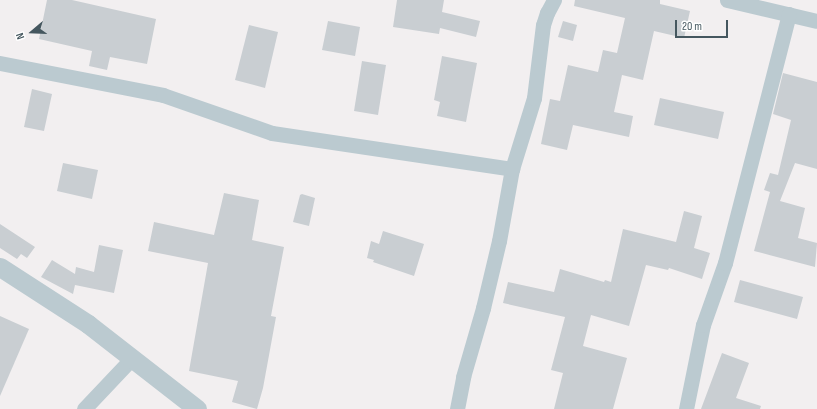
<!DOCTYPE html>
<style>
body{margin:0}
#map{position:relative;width:817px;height:409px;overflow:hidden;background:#f2eff0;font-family:"Sofia Sans Condensed",sans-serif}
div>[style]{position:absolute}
.building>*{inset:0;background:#c9ced2}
.minor>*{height:15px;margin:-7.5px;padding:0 7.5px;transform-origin:7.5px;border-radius:7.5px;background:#bbcad0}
.tertiary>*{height:19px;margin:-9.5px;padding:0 9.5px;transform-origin:9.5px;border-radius:9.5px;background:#bbcad0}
span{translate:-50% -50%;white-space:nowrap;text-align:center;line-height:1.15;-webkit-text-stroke:3.5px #fff;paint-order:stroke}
.north{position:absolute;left:12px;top:12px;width:40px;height:40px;-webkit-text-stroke:3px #fff;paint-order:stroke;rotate:251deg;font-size:11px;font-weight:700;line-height:16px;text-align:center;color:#45575f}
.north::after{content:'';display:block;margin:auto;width:14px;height:18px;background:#45575f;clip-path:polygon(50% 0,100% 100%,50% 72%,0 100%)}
.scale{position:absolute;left:675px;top:20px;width:53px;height:18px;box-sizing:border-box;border:2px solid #45575f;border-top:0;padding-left:5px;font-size:12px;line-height:14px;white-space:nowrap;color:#45575f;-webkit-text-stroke:3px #fff;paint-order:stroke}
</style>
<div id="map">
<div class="building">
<div style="clip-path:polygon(47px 0,72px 0,156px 19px,147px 64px,110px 57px,107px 70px,89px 66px,92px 51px,39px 39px)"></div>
<div style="clip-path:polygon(397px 0,444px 0,442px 12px,480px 21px,476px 37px,440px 28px,439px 34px,393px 27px)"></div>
<div style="clip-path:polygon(575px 0,660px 0,660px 4px,690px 11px,684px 38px,654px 31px,643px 80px,622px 75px,614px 112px,633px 116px,629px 137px,573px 125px,567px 150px,541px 144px,550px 99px,560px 101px,568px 65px,598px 72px,603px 50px,617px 53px,625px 18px,574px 6px)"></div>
<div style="clip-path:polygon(328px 21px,360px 27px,355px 56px,322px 50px)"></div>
<div style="clip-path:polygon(563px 21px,577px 25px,573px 41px,558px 37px)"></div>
<div style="clip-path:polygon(249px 25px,278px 32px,265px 88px,235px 80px)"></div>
<div style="clip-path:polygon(442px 56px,477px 63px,466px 122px,437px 116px,440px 102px,434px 100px)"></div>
<div style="clip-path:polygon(362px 61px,386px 65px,378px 115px,354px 111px)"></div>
<div style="clip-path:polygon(783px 73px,817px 82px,817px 169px,795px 163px,780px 201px,805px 208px,798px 238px,817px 243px,815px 267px,754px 251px,770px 192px,764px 190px,770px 173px,778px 175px,791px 120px,773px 114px)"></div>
<div style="clip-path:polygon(32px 89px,52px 94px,44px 131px,24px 127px)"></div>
<div style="clip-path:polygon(660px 98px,724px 112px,718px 139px,654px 125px)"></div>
<div style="clip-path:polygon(63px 163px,98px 170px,92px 199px,57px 191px)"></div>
<div style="clip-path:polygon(224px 193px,259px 200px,252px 240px,284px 247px,271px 316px,276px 317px,263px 388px,257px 409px,232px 402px,238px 381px,189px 371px,208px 263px,148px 251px,154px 222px,214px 235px)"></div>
<div style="clip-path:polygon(302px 194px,315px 198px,309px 226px,293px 222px,300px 195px)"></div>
<div style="clip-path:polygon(684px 211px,702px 216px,694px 248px,710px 253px,702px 279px,669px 268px,668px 270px,646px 265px,629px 326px,591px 315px,583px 346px,627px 358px,613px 409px,554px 409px,563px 373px,551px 370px,565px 317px,503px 303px,508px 282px,554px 292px,560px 269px,604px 282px,605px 280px,611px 282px,623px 229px,676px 242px)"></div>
<div style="clip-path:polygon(0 224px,35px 247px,27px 258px,21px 254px,17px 259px,0 248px)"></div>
<div style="clip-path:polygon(383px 231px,424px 244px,414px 276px,373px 262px,374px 260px,367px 258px,371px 241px,379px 244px)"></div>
<div style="clip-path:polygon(99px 245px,123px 250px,114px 293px,75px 285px,73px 294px,41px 277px,52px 260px,75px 274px,76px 267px,94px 272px)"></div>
<div style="clip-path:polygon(740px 280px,803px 297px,797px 319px,734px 302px)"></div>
<div style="clip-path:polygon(0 316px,29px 329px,0 396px)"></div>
<div style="clip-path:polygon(722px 353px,749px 363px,736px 398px,761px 406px,760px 409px,701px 409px)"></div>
</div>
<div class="minor">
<div style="left:727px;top:0;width:92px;rotate:13.1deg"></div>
<div style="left:0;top:63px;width:166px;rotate:11.1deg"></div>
<div style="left:163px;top:95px;width:115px;rotate:19.2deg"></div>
<div style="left:272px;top:133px;width:243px;rotate:8.5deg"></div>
<div style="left:84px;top:409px;width:70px;rotate:-46.7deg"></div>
<div style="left:457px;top:409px;width:33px;rotate:-79deg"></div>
<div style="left:463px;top:377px;width:72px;rotate:-73.8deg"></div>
<div style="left:483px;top:308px;width:69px;rotate:-76.6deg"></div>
<div style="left:499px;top:241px;width:73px;rotate:-79.8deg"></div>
<div style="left:512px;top:169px;width:74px;rotate:-72.8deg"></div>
<div style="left:534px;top:98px;width:74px;rotate:-83deg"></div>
<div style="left:543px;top:25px;width:13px;rotate:-72deg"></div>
<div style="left:547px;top:13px;width:15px;rotate:-62deg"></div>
<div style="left:686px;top:409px;width:86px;rotate:-78.6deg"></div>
<div style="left:703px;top:325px;width:66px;rotate:-70.5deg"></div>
<div style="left:725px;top:263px;width:257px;rotate:-75.6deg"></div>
</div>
<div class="tertiary">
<div style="left:0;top:267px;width:105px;rotate:32.9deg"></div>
<div style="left:88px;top:324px;width:138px;rotate:37.9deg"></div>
</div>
<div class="north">N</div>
<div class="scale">20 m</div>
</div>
